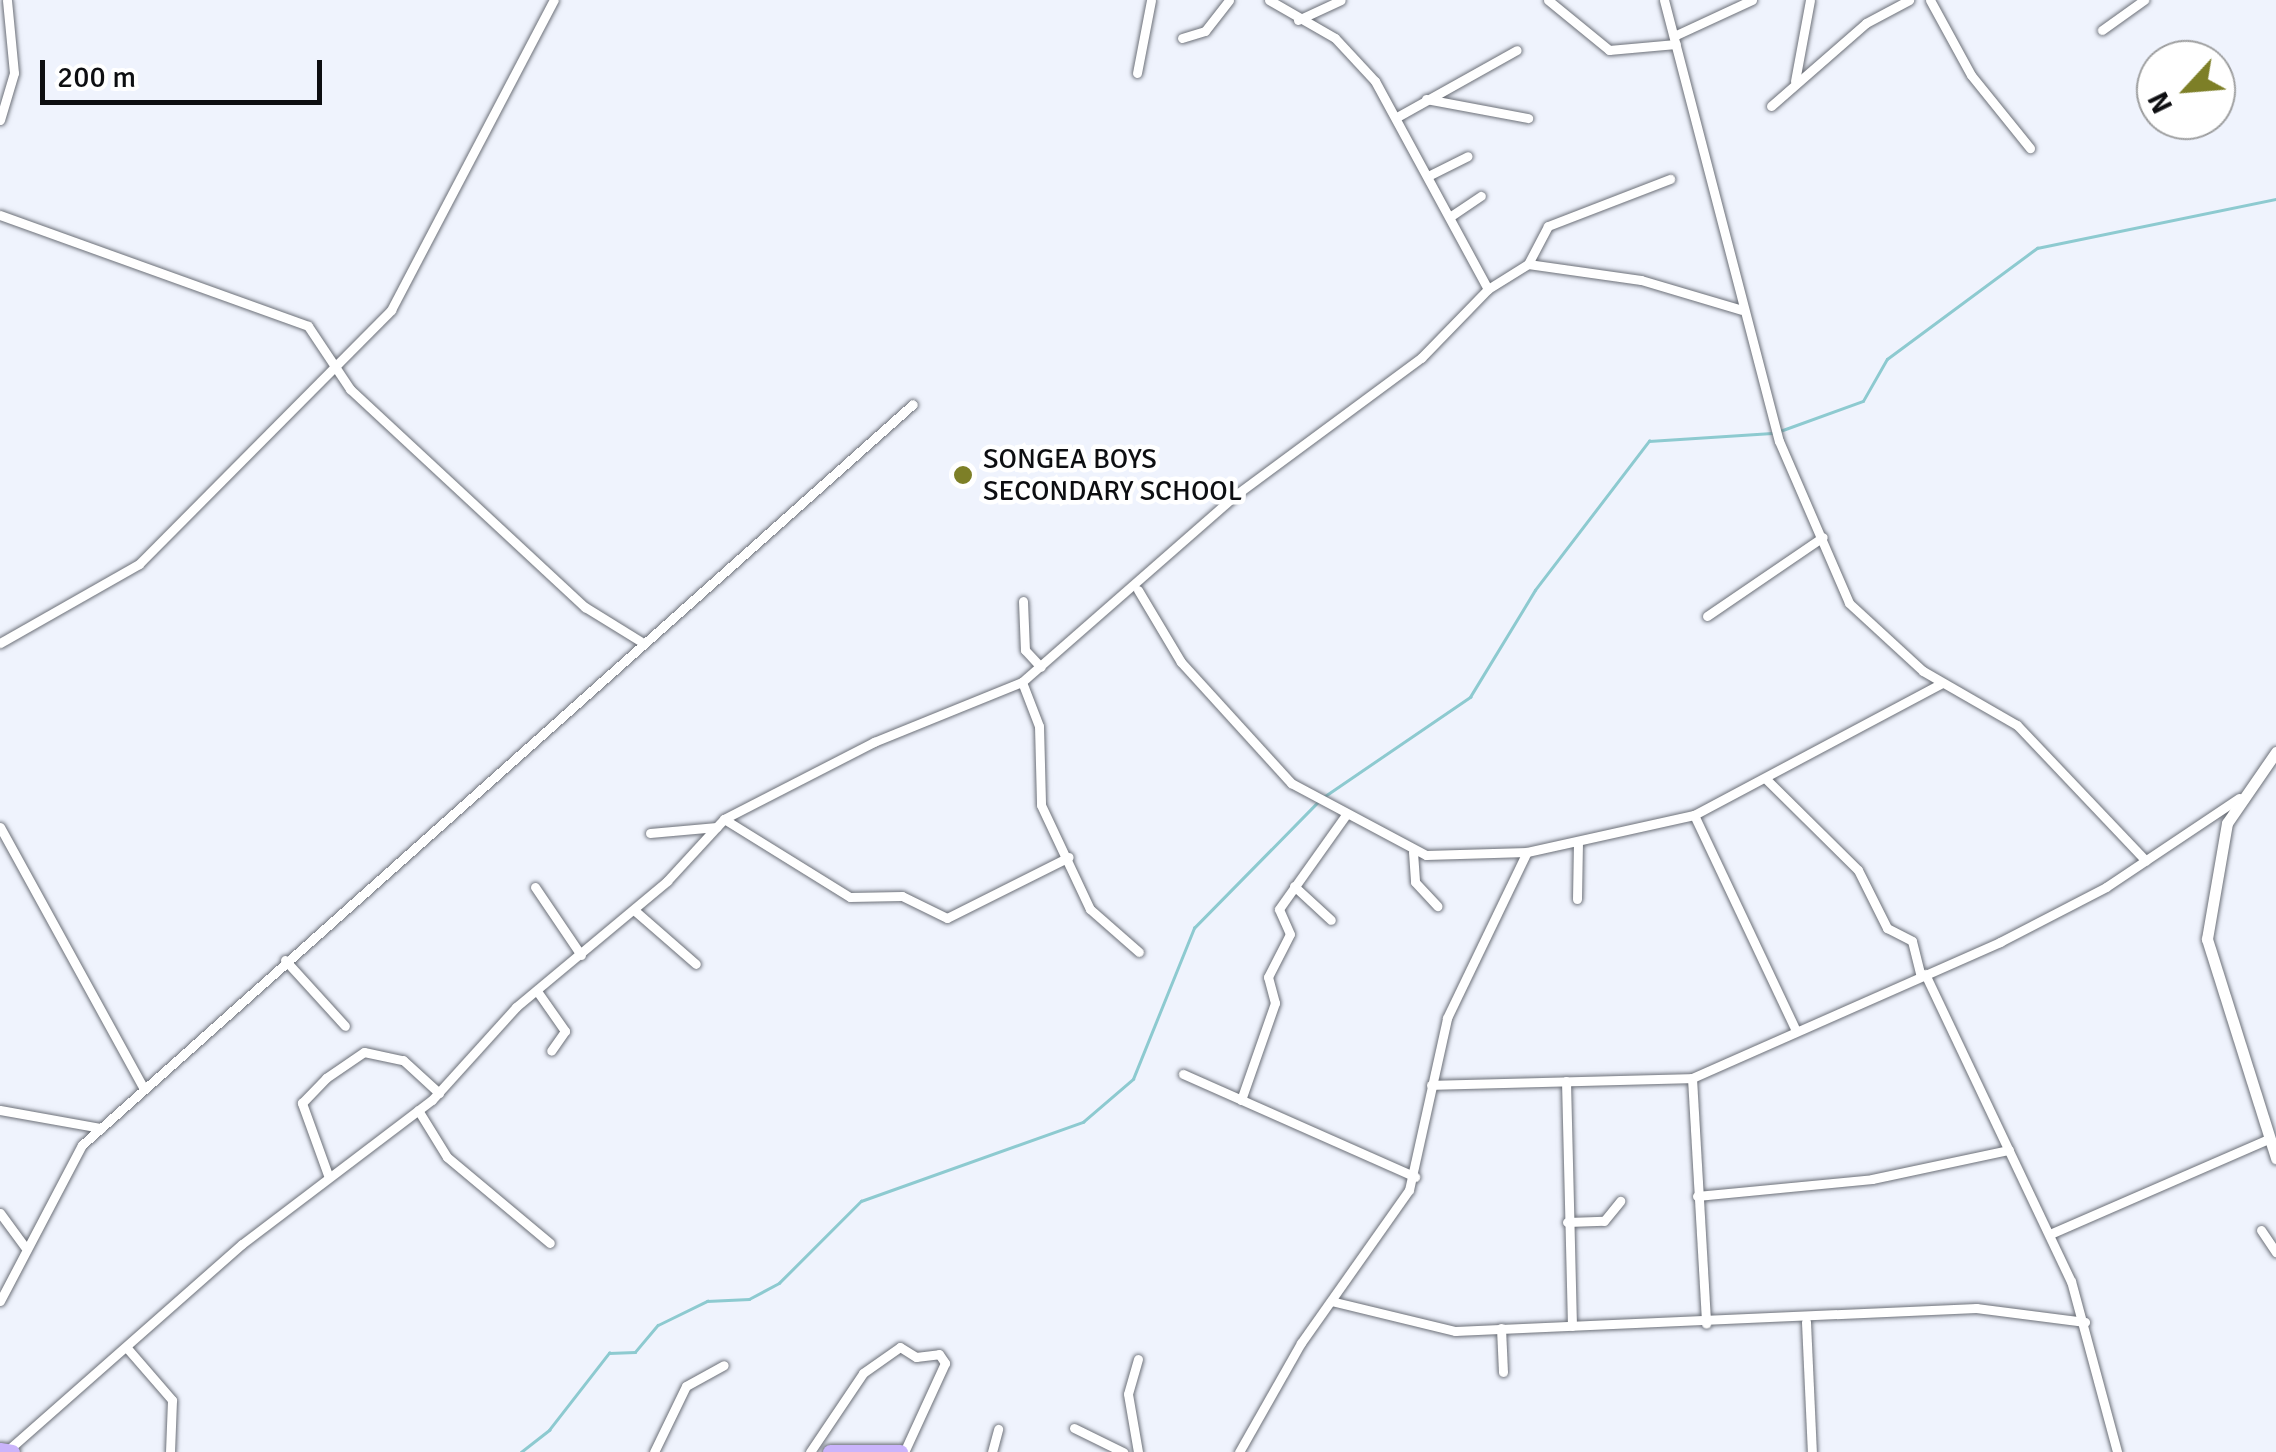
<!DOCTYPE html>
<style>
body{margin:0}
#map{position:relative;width:2276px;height:1452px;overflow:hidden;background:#eff3fd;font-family:Signika,sans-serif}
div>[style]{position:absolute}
.stream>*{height:2.5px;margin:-1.25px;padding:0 1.25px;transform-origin:1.25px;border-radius:1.25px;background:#8dcad0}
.roads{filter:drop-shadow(0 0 2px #6c7078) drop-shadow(0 0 2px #6c7078)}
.minor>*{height:9px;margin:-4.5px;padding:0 4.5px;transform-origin:4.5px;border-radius:4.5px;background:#fff}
.tertiary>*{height:11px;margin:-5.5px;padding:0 5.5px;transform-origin:5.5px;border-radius:5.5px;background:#fff}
.trunk>*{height:15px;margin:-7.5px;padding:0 7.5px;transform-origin:7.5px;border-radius:7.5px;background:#cab4fb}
.dots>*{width:28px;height:28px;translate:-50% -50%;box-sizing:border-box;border:5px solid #fff;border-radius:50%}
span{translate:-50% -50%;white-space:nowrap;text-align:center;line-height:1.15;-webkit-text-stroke:9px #fff;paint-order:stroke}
.poi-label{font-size:28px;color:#0d0e11}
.left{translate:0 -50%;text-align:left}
.north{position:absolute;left:2136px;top:40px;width:100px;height:100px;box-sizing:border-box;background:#fff;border:2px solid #9e9fa0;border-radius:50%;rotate:244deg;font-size:28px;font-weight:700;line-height:40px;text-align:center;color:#0d0e11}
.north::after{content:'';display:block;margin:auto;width:35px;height:45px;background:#7d7f27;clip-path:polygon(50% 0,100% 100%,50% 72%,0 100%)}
.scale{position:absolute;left:40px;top:60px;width:282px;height:45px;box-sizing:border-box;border:5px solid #0d0e11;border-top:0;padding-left:12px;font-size:30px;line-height:35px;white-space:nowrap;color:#0d0e11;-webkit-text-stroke:8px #fff;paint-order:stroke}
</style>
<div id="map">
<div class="stream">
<div style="left:1780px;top:431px;width:88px;rotate:-19.9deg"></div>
<div style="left:1863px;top:401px;width:48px;rotate:-60.3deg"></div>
<div style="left:1887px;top:359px;width:187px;rotate:-36.5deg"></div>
<div style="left:2037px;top:248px;width:244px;rotate:-11.6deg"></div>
<div style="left:1325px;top:796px;width:176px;rotate:-34.3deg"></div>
<div style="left:1470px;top:697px;width:125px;rotate:-58.7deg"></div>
<div style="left:1535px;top:590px;width:188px;rotate:-52.6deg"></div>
<div style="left:1649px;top:441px;width:123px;rotate:-3.7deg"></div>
<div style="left:521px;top:1452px;width:36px;rotate:-38deg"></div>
<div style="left:549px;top:1430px;width:98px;rotate:-52.1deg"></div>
<div style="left:609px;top:1353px;width:26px;rotate:-2deg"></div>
<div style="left:635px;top:1352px;width:35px;rotate:-50deg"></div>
<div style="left:658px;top:1325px;width:55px;rotate:-26.1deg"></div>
<div style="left:707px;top:1301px;width:42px;rotate:-2.7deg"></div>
<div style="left:749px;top:1299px;width:34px;rotate:-28deg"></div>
<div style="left:779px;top:1283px;width:116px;rotate:-45deg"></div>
<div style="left:861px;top:1201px;width:236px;rotate:-19.6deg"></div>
<div style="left:1083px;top:1122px;width:66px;rotate:-40.7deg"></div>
<div style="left:1133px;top:1079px;width:163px;rotate:-68deg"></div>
<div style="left:1194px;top:928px;width:178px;rotate:-45.5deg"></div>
</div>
<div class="roads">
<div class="minor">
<div style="left:1269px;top:0;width:76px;rotate:29.9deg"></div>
<div style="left:1335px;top:38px;width:59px;rotate:47.1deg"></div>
<div style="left:1375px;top:81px;width:237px;rotate:61.5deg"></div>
<div style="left:1548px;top:0;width:79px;rotate:39.3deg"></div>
<div style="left:1609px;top:50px;width:67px;rotate:-5.1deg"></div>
<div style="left:1664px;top:0;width:456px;rotate:75.4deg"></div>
<div style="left:1779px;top:441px;width:176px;rotate:66.6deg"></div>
<div style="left:1849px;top:603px;width:100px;rotate:42.6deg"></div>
<div style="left:1923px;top:671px;width:108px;rotate:29.9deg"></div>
<div style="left:2017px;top:725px;width:187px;rotate:46.5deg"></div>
<div style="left:1930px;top:0;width:85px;rotate:61.3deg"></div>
<div style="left:1971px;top:75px;width:94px;rotate:51.1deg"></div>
<div style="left:1298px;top:20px;width:47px;rotate:-24.9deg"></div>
<div style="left:2102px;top:30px;width:52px;rotate:-35.5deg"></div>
<div style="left:1674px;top:36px;width:86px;rotate:-24.8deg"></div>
<div style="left:1182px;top:38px;width:24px;rotate:-17deg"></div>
<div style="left:1205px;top:31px;width:39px;rotate:-52deg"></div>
<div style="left:1137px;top:73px;width:74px;rotate:-79.1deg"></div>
<div style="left:1795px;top:81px;width:82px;rotate:-79.5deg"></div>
<div style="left:1426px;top:99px;width:104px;rotate:10.6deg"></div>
<div style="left:1771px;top:106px;width:126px;rotate:-41.1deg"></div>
<div style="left:1866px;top:23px;width:49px;rotate:-28.1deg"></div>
<div style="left:1397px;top:117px;width:137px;rotate:-29.2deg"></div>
<div style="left:0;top:120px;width:49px;rotate:-73.4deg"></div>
<div style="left:14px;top:73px;width:73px;rotate:-95.5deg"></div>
<div style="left:1430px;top:175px;width:42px;rotate:-26.6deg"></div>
<div style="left:0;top:215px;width:327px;rotate:19.8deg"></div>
<div style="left:308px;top:326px;width:76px;rotate:56.3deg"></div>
<div style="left:350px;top:389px;width:321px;rotate:42.9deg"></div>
<div style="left:585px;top:607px;width:65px;rotate:31.7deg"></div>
<div style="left:1451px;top:216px;width:36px;rotate:-34deg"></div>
<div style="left:1528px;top:264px;width:114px;rotate:8.1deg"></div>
<div style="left:1641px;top:280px;width:105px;rotate:16.5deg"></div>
<div style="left:1138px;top:590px;width:84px;rotate:59.2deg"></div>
<div style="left:1181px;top:662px;width:164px;rotate:47.7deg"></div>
<div style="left:1291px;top:783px;width:153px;rotate:28.1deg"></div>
<div style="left:1426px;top:855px;width:101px;rotate:-1.7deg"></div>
<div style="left:1527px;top:852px;width:171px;rotate:-12.5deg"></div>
<div style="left:1694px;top:815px;width:281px;rotate:-28deg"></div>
<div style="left:1023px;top:601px;width:49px;rotate:87.7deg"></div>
<div style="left:1025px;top:650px;width:23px;rotate:47deg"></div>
<div style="left:1707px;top:616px;width:140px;rotate:-34.3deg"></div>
<div style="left:0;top:643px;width:160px;rotate:-29.6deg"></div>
<div style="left:139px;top:564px;width:358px;rotate:-45.2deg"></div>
<div style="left:391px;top:310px;width:350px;rotate:-62.3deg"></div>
<div style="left:1022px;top:682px;width:47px;rotate:68.9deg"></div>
<div style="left:1039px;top:726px;width:79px;rotate:88.5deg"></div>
<div style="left:1041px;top:805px;width:115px;rotate:64.8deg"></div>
<div style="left:1090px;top:909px;width:65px;rotate:41.3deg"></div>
<div style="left:1767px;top:780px;width:128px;rotate:44.7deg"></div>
<div style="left:1858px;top:870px;width:65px;rotate:63.4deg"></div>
<div style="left:1887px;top:928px;width:28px;rotate:27deg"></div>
<div style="left:1912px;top:941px;width:36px;rotate:76deg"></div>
<div style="left:1694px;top:815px;width:239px;rotate:64.7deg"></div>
<div style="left:724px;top:819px;width:148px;rotate:31.8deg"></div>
<div style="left:850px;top:897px;width:52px;rotate:-1.1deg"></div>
<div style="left:902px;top:896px;width:50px;rotate:26.1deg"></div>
<div style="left:947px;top:918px;width:136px;rotate:-26.6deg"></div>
<div style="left:0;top:827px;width:299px;rotate:61.2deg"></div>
<div style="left:650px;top:833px;width:67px;rotate:-5.1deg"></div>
<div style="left:1413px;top:852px;width:30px;rotate:86deg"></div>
<div style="left:1415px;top:882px;width:33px;rotate:47deg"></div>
<div style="left:1294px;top:886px;width:50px;rotate:42.6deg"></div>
<div style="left:535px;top:887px;width:82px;rotate:55.9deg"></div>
<div style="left:1577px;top:899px;width:57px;rotate:-89deg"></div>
<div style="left:634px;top:910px;width:82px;rotate:41.1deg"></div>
<div style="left:285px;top:960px;width:89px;rotate:47.7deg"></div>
<div style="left:1925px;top:974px;width:340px;rotate:64.6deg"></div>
<div style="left:2071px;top:1281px;width:177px;rotate:74.9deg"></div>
<div style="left:537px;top:991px;width:49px;rotate:55deg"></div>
<div style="left:565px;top:1031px;width:24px;rotate:125deg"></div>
<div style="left:1183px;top:1074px;width:254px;rotate:23.9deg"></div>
<div style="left:1692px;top:1078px;width:246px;rotate:86.7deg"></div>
<div style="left:1566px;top:1081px;width:245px;rotate:88.6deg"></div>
<div style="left:1431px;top:1085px;width:261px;rotate:-1.5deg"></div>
<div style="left:1692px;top:1078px;width:337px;rotate:-23.8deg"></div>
<div style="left:2000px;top:942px;width:119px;rotate:-27.4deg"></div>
<div style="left:2106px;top:887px;width:160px;rotate:-33.8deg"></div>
<div style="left:1241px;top:1100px;width:103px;rotate:-70.7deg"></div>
<div style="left:1275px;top:1003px;width:27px;rotate:-105deg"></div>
<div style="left:1268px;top:977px;width:48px;rotate:-62.9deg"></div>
<div style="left:1290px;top:934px;width:27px;rotate:-114deg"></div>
<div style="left:1279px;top:909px;width:114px;rotate:-54.6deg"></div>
<div style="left:0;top:1110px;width:103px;rotate:10.1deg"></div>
<div style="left:418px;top:1110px;width:55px;rotate:58.3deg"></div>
<div style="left:447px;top:1157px;width:134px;rotate:39.9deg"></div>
<div style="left:328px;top:1175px;width:77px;rotate:-109.9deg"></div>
<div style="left:302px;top:1103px;width:35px;rotate:-46deg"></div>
<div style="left:326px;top:1078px;width:46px;rotate:-34.4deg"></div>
<div style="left:364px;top:1052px;width:40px;rotate:12deg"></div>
<div style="left:403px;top:1060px;width:49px;rotate:42.5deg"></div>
<div style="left:1697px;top:1196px;width:176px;rotate:-5.5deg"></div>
<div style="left:1872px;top:1179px;width:140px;rotate:-12deg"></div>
<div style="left:0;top:1213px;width:42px;rotate:53.7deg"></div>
<div style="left:1567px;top:1222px;width:37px;rotate:-2deg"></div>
<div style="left:1604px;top:1221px;width:26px;rotate:-51deg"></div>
<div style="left:2261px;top:1230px;width:27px;rotate:56deg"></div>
<div style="left:2050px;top:1234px;width:239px;rotate:-23.5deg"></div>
<div style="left:0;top:1301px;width:176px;rotate:-62.3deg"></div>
<div style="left:82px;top:1145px;width:1113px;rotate:-41.72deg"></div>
<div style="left:1331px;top:1301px;width:128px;rotate:13.6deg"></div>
<div style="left:1455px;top:1331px;width:522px;rotate:-2.53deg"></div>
<div style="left:1976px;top:1308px;width:110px;rotate:7.3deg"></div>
<div style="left:1806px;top:1322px;width:130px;rotate:87.4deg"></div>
<div style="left:1501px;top:1328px;width:44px;rotate:87.4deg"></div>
<div style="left:127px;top:1348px;width:69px;rotate:49.1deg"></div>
<div style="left:172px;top:1400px;width:52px;rotate:92.2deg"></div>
<div style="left:1138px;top:1359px;width:36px;rotate:106deg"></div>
<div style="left:1128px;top:1394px;width:59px;rotate:80.2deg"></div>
<div style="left:1074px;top:1428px;width:55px;rotate:26.1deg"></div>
<div style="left:7px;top:1451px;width:313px;rotate:-41.4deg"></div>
<div style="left:242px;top:1244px;width:238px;rotate:-37.2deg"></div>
<div style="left:432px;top:1100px;width:125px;rotate:-47.9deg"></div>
<div style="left:516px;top:1007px;width:197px;rotate:-39.8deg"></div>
<div style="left:667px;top:881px;width:84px;rotate:-47.4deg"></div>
<div style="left:724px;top:819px;width:169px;rotate:-27.2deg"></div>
<div style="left:874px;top:742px;width:160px;rotate:-22.1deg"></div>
<div style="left:1022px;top:682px;width:286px;rotate:-41.2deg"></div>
<div style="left:1237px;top:494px;width:229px;rotate:-36.5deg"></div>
<div style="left:1421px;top:358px;width:96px;rotate:-45.8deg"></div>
<div style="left:1488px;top:289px;width:47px;rotate:-32deg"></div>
<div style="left:1528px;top:264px;width:43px;rotate:-62.2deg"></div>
<div style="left:1548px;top:226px;width:131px;rotate:-21.1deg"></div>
<div style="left:654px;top:1452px;width:73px;rotate:-64.1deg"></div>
<div style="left:686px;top:1386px;width:43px;rotate:-28.9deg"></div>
<div style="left:810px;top:1452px;width:95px;rotate:-56.1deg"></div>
<div style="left:863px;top:1373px;width:45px;rotate:-35.1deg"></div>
<div style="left:900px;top:1347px;width:19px;rotate:32deg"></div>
<div style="left:916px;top:1357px;width:23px;rotate:-7deg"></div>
<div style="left:939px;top:1354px;width:11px;rotate:56deg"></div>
<div style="left:945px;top:1363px;width:98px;rotate:114.7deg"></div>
<div style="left:992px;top:1452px;width:24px;rotate:-75deg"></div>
<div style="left:1239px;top:1452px;width:125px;rotate:-60.4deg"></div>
<div style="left:1301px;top:1343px;width:187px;rotate:-54.8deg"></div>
<div style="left:1409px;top:1190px;width:176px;rotate:-77.5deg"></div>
<div style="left:1447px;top:1018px;width:184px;rotate:-64.3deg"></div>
</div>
<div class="tertiary">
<div style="left:2276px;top:752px;width:86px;rotate:124.6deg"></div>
<div style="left:2227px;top:823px;width:118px;rotate:99.8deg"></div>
<div style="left:2207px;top:939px;width:230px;rotate:72.5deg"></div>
</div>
<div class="trunk">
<div style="left:0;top:1450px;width:12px;rotate:9deg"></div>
<div style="left:830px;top:1452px;width:70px"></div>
</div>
</div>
<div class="dots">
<div style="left:963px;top:475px;background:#7d7f27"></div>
</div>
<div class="poi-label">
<span class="left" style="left:983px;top:475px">SONGEA BOYS<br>SECONDARY SCHOOL</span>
</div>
<div class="north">N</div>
<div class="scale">200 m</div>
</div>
